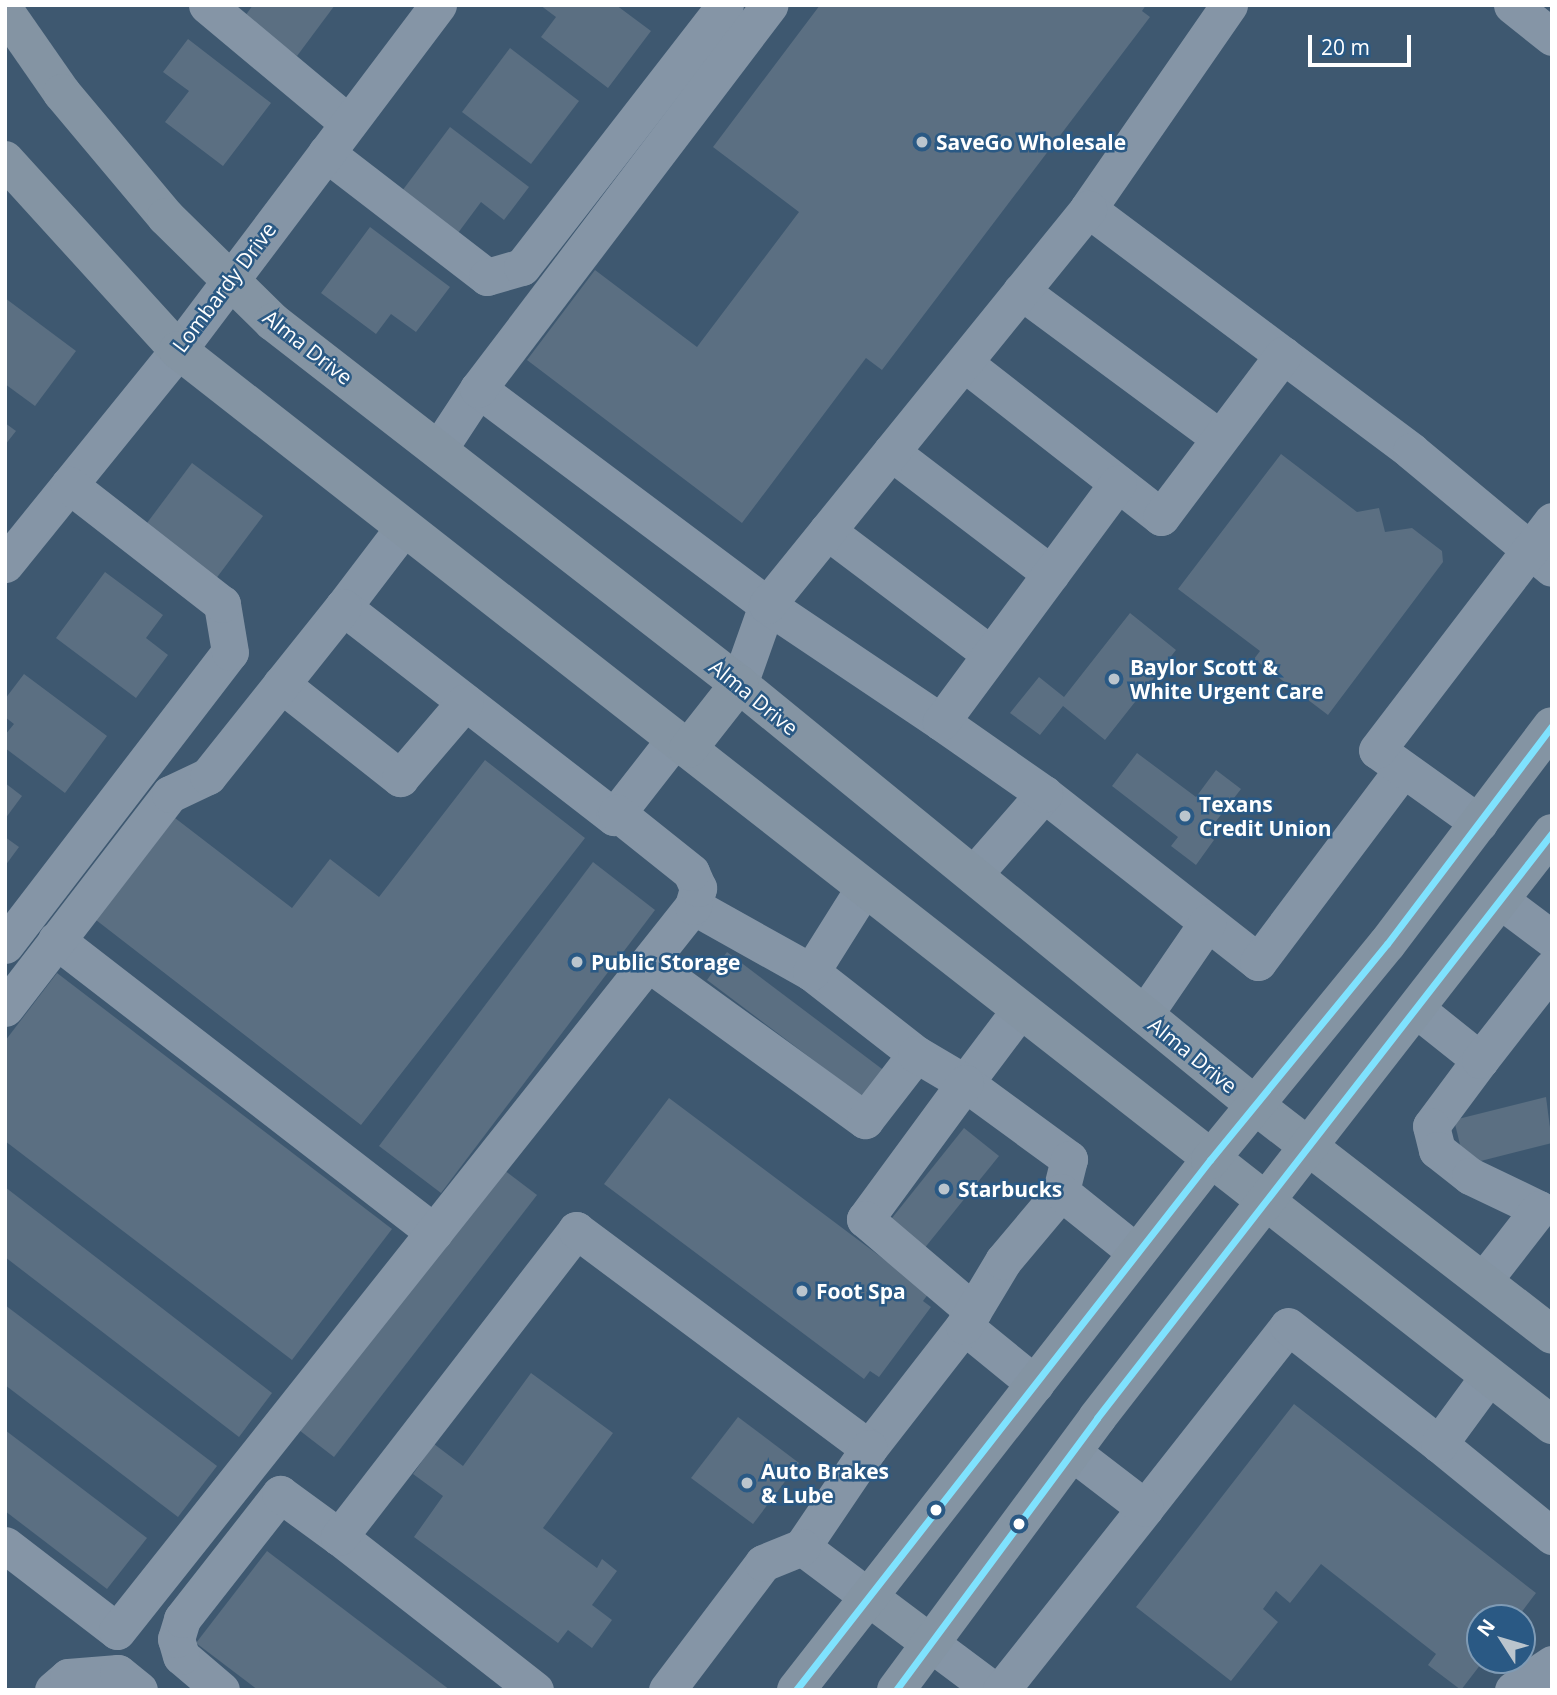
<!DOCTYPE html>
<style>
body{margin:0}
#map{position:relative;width:1557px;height:1695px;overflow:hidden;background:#3e5870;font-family:"Open Sans",sans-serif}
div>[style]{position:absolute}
.building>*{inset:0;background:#5b6f82}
.minor>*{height:37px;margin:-18.5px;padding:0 18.5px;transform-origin:18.5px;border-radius:18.5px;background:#8595a6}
.major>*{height:38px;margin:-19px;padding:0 19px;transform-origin:19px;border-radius:19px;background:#8494a3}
.bus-1>*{height:7px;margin:-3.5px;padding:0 3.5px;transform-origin:3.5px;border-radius:3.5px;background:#7fe2fe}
.dots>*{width:19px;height:19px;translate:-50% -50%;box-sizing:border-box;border:4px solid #2a5984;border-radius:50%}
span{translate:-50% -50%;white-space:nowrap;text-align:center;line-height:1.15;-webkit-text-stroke:5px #2a5984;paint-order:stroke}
.poi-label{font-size:21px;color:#fff;font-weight:700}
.left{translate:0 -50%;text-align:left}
.street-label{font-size:21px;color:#fff}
.frame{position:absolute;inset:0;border:7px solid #fff;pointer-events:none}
.north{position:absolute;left:1466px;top:1604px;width:70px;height:70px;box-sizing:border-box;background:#2a5984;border:2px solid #7f9bb5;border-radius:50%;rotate:307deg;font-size:19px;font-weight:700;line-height:28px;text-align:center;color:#fff}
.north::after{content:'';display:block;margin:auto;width:24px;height:32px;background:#bbc5cd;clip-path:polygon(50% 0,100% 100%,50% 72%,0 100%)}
.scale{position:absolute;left:1308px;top:35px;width:103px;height:32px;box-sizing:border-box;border:4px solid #fff;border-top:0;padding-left:9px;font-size:21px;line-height:24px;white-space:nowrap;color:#fff;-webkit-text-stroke:5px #2a5984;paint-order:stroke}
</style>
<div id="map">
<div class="building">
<div style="clip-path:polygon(253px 5px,335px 5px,297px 56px,245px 16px)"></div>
<div style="clip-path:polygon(540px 5px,616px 5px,651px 31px,608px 88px,541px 37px,556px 17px)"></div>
<div style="clip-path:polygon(820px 5px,1146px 5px,1142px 11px,1150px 17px,882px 370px,866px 358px,742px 523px,527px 360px,595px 270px,697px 347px,799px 212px,713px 147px)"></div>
<div style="clip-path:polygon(188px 39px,271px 103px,223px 166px,165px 122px,189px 91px,163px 72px)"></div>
<div style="clip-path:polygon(510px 48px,579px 101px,531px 164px,462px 112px)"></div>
<div style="clip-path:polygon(450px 127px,529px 187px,504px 220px,481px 202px,458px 233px,402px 191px)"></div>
<div style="clip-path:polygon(370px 227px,450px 287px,416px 332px,391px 314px,376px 334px,321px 293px)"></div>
<div style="clip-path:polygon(5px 298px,76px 351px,35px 406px,5px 384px)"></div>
<div style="clip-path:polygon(5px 423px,16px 431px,5px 445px)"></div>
<div style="clip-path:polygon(1281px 454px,1357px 512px,1379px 508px,1385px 532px,1412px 528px,1442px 551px,1443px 562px,1328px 715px,1254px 659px,1260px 651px,1178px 589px)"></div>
<div style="clip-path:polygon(192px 463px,263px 516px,215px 580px,144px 527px)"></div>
<div style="clip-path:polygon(105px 572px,163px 615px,146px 638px,168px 655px,136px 698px,56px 638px)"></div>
<div style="clip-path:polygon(1130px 613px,1176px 650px,1105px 740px,1063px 706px,1040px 735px,1010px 713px,1039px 677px,1064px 697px)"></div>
<div style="clip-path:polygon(24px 674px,107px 736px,65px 793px,5px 748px,5px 735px,14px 724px,5px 717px,5px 699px)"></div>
<div style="clip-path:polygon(1137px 753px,1196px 797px,1216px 770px,1241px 789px,1206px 834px,1214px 840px,1196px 865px,1171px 846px,1178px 837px,1112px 786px)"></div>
<div style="clip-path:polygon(485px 760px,585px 838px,361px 1125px,96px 920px,175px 818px,292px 908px,330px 859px,379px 897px)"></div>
<div style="clip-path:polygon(5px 783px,22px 796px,5px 819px)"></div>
<div style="clip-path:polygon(5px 837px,19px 847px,5px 866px)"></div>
<div style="clip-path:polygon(593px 862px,655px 910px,441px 1193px,379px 1146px)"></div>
<div style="clip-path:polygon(727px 952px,890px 1075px,869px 1102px,707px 980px)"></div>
<div style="clip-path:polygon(57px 973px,392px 1229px,292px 1360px,5px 1141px,5px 1041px)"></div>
<div style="clip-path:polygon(1546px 1097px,1552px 1143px,1465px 1165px,1454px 1120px)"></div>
<div style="clip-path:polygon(669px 1098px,929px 1293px,923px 1301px,931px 1307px,879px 1377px,870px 1371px,864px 1379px,604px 1184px)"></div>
<div style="clip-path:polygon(964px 1128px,999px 1156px,923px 1250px,888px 1223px)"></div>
<div style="clip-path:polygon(500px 1167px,537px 1195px,334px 1457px,299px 1430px)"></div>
<div style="clip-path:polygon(5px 1187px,272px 1393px,239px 1437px,5px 1257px)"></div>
<div style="clip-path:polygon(5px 1305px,217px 1466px,178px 1517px,5px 1385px)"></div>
<div style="clip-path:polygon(531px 1373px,613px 1433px,543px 1528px,597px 1568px,602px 1559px,617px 1571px,592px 1605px,612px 1620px,592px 1648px,568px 1630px,558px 1643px,414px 1537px,443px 1496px,413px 1474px,434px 1444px,463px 1466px)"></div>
<div style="clip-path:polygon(1294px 1404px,1536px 1593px,1517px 1618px,1480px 1618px,1484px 1660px,1461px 1690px,1428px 1665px,1436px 1654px,1321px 1564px,1290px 1603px,1276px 1591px,1263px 1609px,1278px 1622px,1231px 1681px,1136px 1607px)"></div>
<div style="clip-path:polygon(738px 1417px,799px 1463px,753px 1524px,691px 1478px)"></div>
<div style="clip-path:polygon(5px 1430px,147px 1538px,107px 1589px,5px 1511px)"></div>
<div style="clip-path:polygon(267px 1551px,450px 1690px,258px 1690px,196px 1643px)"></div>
</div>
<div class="minor">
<div style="left:207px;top:5px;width:184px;rotate:39.9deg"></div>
<div style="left:1229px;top:5px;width:248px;rotate:124.7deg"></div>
<div style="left:1088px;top:209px;width:404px;rotate:36.8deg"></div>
<div style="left:1411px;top:451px;width:183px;rotate:39.7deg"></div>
<div style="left:1512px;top:5px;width:51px;rotate:38.7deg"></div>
<div style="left:326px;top:153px;width:203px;rotate:37.6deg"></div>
<div style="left:487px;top:277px;width:36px;rotate:-16deg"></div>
<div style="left:522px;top:267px;width:331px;rotate:-52.2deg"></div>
<div style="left:1021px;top:291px;width:247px;rotate:36.5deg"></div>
<div style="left:964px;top:363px;width:250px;rotate:38deg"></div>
<div style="left:1161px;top:517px;width:203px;rotate:-53deg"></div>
<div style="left:438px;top:450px;width:73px;rotate:-56.7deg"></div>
<div style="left:891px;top:452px;width:201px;rotate:37.3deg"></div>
<div style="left:404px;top:527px;width:101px;rotate:127.3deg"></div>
<div style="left:343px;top:607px;width:343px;rotate:37.8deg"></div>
<div style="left:614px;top:817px;width:99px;rotate:-52deg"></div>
<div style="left:827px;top:531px;width:204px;rotate:37deg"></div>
<div style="left:5px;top:564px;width:275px;rotate:-51deg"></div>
<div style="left:178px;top:350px;width:432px;rotate:-53deg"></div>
<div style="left:281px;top:684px;width:152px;rotate:38.3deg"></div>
<div style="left:400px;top:778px;width:100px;rotate:-49.5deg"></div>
<div style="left:739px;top:684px;width:84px;rotate:-70.5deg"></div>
<div style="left:767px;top:605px;width:361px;rotate:-143.2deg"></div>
<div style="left:478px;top:389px;width:482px;rotate:-52.8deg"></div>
<div style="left:941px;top:722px;width:210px;rotate:-146.1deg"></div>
<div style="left:767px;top:605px;width:510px;rotate:-50.97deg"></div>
<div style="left:1044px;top:794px;width:272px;rotate:38.1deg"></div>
<div style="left:1258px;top:962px;width:241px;rotate:-53.1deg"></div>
<div style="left:1479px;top:823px;width:125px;rotate:-144.4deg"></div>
<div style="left:1377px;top:750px;width:288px;rotate:-52.6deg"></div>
<div style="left:973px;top:875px;width:108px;rotate:-48.8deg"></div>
<div style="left:1044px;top:794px;width:126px;rotate:-145deg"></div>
<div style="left:941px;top:722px;width:297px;rotate:-53.5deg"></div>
<div style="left:1500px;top:900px;width:65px;rotate:36.9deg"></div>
<div style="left:56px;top:940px;width:478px;rotate:37.7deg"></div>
<div style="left:5px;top:945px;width:369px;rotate:-52.5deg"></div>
<div style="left:230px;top:652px;width:49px;rotate:-99.5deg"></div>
<div style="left:222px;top:604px;width:194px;rotate:-142.1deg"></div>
<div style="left:648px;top:963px;width:268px;rotate:35.9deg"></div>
<div style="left:865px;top:1120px;width:83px;rotate:-52.3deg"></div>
<div style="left:916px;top:1054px;width:133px;rotate:-142deg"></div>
<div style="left:811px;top:972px;width:135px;rotate:-150.8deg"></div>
<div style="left:811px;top:972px;width:99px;rotate:-57.8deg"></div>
<div style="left:5px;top:1008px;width:270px;rotate:-52.4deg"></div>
<div style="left:170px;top:794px;width:42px;rotate:-25.3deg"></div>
<div style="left:208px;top:776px;width:216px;rotate:-51.4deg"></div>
<div style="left:1416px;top:1009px;width:82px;rotate:38.6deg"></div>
<div style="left:1480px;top:1060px;width:82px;rotate:126.6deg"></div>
<div style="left:1431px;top:1126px;width:25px;rotate:76deg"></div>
<div style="left:1437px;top:1150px;width:42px;rotate:38.2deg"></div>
<div style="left:1470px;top:1176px;width:76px;rotate:25.6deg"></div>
<div style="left:1539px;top:1209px;width:91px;rotate:127.9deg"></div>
<div style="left:1019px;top:1011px;width:90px;rotate:126.9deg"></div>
<div style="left:965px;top:1083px;width:129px;rotate:36.2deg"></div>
<div style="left:1069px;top:1159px;width:34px;rotate:104deg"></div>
<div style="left:1144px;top:1015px;width:112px;rotate:-55.6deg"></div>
<div style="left:916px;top:1054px;width:57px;rotate:30.6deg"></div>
<div style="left:965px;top:1083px;width:169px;rotate:126.3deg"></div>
<div style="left:865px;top:1219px;width:142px;rotate:40.4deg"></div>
<div style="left:1480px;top:1060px;width:117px;rotate:-52deg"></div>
<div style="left:964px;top:1326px;width:92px;rotate:39.2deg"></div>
<div style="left:1439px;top:1444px;width:146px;rotate:39.2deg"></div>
<div style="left:869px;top:1448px;width:155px;rotate:-52.1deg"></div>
<div style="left:964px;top:1326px;width:76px;rotate:-59deg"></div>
<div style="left:1003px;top:1261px;width:90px;rotate:-50deg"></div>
<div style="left:1061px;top:1192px;width:97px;rotate:38.8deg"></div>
<div style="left:1145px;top:1508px;width:231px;rotate:-51.8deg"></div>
<div style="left:1288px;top:1326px;width:192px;rotate:38deg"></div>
<div style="left:1439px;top:1444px;width:83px;rotate:-53.8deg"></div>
<div style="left:5px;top:1545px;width:141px;rotate:37.5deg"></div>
<div style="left:117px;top:1631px;width:926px;rotate:-51.53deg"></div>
<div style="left:693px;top:906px;width:19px;rotate:-74deg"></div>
<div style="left:698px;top:888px;width:17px;rotate:-114deg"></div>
<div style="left:691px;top:872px;width:95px;rotate:-141.4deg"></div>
<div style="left:930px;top:1643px;width:79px;rotate:36.7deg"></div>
<div style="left:53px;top:1690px;width:20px;rotate:-41deg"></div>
<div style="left:68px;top:1677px;width:50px;rotate:-4.6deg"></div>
<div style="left:118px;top:1673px;width:27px;rotate:39deg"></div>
<div style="left:221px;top:1690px;width:52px;rotate:-139.6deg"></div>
<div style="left:181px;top:1656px;width:18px;rotate:-106deg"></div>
<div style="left:176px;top:1639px;width:21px;rotate:-73deg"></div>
<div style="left:182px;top:1619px;width:159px;rotate:-51.9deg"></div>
<div style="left:280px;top:1494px;width:73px;rotate:36.1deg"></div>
<div style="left:535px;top:1690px;width:249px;rotate:-142deg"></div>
<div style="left:339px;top:1537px;width:388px;rotate:-52.3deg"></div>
<div style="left:576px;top:1230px;width:365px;rotate:36.7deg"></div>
<div style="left:869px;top:1448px;width:120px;rotate:124.1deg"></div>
<div style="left:802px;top:1547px;width:85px;rotate:36.9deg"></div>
<div style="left:667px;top:1690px;width:159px;rotate:-52.9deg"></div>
<div style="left:763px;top:1563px;width:42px;rotate:-22.3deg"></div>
<div style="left:1001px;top:1690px;width:232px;rotate:-51.6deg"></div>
<div style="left:1145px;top:1508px;width:92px;rotate:-142.5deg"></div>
<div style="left:1513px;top:1690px;width:47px;rotate:-33.7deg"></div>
</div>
<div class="major">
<div style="left:5px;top:11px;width:100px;rotate:55.2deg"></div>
<div style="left:62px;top:93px;width:162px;rotate:50deg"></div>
<div style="left:166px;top:217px;width:150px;rotate:44.5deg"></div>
<div style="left:273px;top:322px;width:590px;rotate:37.84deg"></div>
<div style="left:739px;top:684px;width:667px;rotate:39.22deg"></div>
<div style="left:1256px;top:1106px;width:374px;rotate:37.7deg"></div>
<div style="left:5px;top:160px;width:257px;rotate:47.7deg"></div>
<div style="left:178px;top:350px;width:1745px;rotate:38.04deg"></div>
<div style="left:688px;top:749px;width:83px;rotate:-51.9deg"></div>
<div style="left:870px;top:1598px;width:75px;rotate:36.9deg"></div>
<div style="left:796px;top:1690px;width:673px;rotate:-52.01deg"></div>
<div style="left:1210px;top:1160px;width:279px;rotate:-50.7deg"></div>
<div style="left:1387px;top:944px;width:273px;rotate:-52.9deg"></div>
<div style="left:896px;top:1690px;width:338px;rotate:-53.5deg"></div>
<div style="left:1097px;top:1418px;width:741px;rotate:-52.13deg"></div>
</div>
<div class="bus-1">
<div style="left:796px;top:1690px;width:673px;rotate:-52.01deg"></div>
<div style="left:1210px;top:1160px;width:279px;rotate:-50.7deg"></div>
<div style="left:1387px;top:944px;width:273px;rotate:-52.9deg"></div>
<div style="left:896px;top:1690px;width:338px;rotate:-53.5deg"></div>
<div style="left:1097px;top:1418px;width:741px;rotate:-52.13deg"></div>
</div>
<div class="dots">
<div style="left:922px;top:142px;background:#bbc5cd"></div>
<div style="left:1114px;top:679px;background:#bbc5cd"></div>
<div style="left:1185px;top:816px;background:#bbc5cd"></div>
<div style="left:577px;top:962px;background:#bbc5cd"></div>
<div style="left:944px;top:1189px;background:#bbc5cd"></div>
<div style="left:802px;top:1291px;background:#bbc5cd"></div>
<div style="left:747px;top:1483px;background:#bbc5cd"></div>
<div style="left:936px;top:1510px;background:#fff"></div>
<div style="left:1019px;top:1524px;background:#fff"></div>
</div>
<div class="poi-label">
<span class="left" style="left:936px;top:142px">SaveGo Wholesale</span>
<span class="left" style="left:1130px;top:679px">Baylor Scott &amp;<br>White Urgent Care</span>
<span class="left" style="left:1199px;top:816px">Texans<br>Credit Union</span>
<span class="left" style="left:591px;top:962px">Public Storage</span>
<span class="left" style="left:958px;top:1189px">Starbucks</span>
<span class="left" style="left:816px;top:1291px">Foot Spa</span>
<span class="left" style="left:761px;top:1483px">Auto Brakes<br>&amp; Lube</span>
</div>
<div class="street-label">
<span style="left:224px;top:287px;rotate:-53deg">Lombardy Drive</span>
<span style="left:308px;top:347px;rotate:38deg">Alma Drive</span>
<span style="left:754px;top:697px;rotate:39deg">Alma Drive</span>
<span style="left:1193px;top:1055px;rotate:39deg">Alma Drive</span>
</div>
<div class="frame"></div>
<div class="north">N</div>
<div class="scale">20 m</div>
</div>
